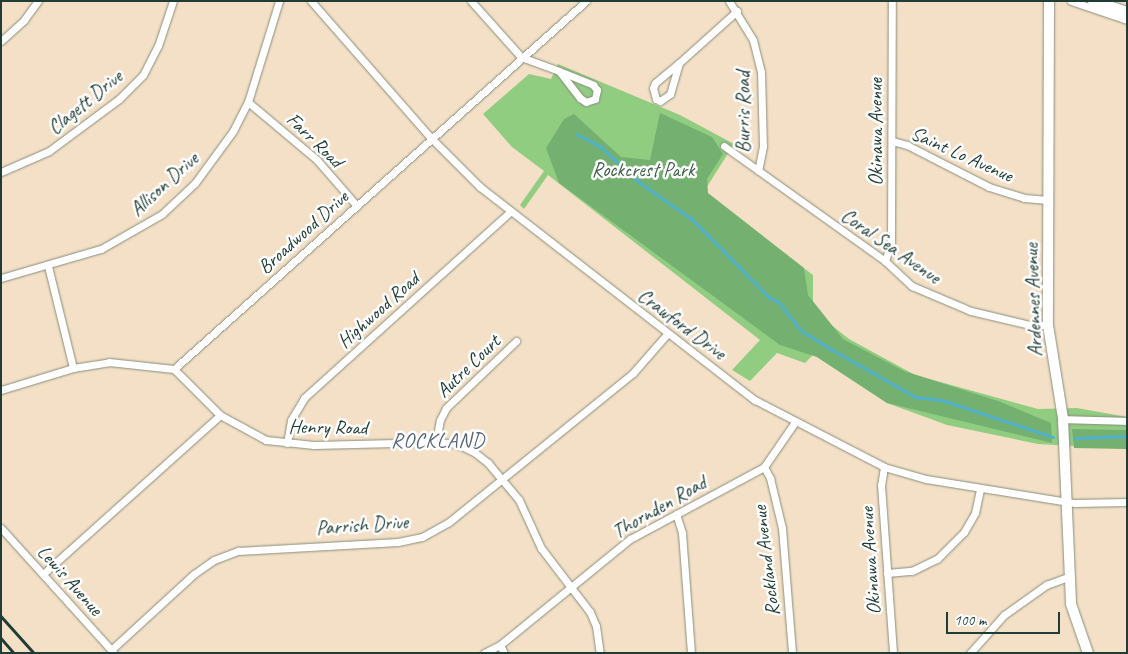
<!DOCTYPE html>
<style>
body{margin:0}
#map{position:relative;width:1128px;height:654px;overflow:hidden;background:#f3e0c6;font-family:Caveat,sans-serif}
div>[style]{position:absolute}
.green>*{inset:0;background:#91cd81}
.forest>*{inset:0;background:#74b06f}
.stream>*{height:2.5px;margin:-1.25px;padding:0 1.25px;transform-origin:1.25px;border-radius:1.25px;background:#50b1cf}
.roads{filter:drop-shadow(0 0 1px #898e7d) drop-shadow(0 0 1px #898e7d)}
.street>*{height:7px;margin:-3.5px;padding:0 3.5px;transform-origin:3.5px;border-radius:3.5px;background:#fff}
.secondary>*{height:10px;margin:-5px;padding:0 5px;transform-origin:5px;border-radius:5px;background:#fff}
.primary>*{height:11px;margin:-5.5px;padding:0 5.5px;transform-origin:5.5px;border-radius:5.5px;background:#fff}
.rail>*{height:2.5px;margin:-1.25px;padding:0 1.25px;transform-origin:1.25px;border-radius:1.25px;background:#1f3d34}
span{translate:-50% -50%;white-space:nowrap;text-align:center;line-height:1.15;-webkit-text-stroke:5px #fff;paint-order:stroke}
.street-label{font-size:20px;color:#1f3d34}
.park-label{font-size:20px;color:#3c6147}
.neighbourhood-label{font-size:21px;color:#576677;letter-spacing:1px}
.frame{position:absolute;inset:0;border:2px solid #1f3d34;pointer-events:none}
.scale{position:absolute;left:946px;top:612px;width:114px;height:22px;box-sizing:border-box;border:2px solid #1f3d34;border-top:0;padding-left:6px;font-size:15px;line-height:18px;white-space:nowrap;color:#1f3d34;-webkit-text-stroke:4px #fff;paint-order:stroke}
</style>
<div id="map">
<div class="green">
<div style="clip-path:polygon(558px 64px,680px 115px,734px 144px,703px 193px,813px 275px,813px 355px,805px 363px,777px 353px,750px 381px,732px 370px,760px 340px,548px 175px,524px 209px,520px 205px,544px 171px,512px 147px,483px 114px,529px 74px,551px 79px)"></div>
<div style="clip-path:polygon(816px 313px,849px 339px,915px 375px,1038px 409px,1077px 408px,1127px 417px,1127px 449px,1038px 444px,947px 425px,887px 403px,817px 357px)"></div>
</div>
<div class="forest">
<div style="clip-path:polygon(660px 113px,712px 137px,723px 154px,707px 179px,708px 193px,804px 268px,808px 295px,843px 339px,904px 371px,998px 401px,1051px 423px,1052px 443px,887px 403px,817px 357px,780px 345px,559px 183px,546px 148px,564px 119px,574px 114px,621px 157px,650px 160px)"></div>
<div style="clip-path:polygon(1072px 429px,1127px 430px,1127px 449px,1074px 448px)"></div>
</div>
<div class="stream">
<div style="left:577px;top:134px;width:27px;rotate:28deg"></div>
<div style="left:601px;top:147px;width:52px;rotate:42.6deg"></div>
<div style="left:639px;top:182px;width:65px;rotate:34.9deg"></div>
<div style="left:692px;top:219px;width:110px;rotate:45.4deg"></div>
<div style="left:769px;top:297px;width:11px;rotate:27deg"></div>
<div style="left:779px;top:302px;width:37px;rotate:52deg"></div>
<div style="left:802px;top:331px;width:34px;rotate:32deg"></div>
<div style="left:831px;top:349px;width:98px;rotate:29.5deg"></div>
<div style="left:916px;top:397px;width:26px;rotate:7deg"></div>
<div style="left:942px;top:400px;width:117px;rotate:18.4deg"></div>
<div style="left:1075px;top:438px;width:52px;rotate:-2.2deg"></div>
</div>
<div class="roads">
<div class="street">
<div style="left:311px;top:1px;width:184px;rotate:48.8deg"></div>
<div style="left:432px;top:139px;width:68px;rotate:45deg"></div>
<div style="left:480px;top:187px;width:348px;rotate:37.8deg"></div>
<div style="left:755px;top:400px;width:145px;rotate:27.4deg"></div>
<div style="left:884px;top:467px;width:44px;rotate:15.9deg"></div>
<div style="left:926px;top:479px;width:151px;rotate:9.2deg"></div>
<div style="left:1075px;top:503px;width:52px;rotate:-1.1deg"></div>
<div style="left:471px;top:1px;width:75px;rotate:48.2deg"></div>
<div style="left:521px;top:57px;width:40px;rotate:20.2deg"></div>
<div style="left:559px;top:71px;width:37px;rotate:22deg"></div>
<div style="left:593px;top:85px;width:6px;rotate:51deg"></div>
<div style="left:597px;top:90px;width:9px;rotate:103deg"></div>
<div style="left:595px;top:99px;width:9px;rotate:162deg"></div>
<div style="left:586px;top:102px;width:7px;rotate:-146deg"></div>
<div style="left:580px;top:98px;width:34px;rotate:-128deg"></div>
<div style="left:729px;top:1px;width:46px;rotate:58.4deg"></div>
<div style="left:753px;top:40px;width:33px;rotate:76deg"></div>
<div style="left:761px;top:72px;width:74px;rotate:88.5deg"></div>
<div style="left:763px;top:146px;width:25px;rotate:101deg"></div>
<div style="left:1071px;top:1px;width:59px;rotate:18.7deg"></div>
<div style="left:1px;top:41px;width:31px;rotate:-42deg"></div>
<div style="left:24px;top:20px;width:24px;rotate:-54deg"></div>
<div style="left:679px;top:63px;width:32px;rotate:106deg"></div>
<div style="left:670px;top:94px;width:12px;rotate:145deg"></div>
<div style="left:660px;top:101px;width:4px;rotate:-153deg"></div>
<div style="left:656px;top:99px;width:11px;rotate:-105deg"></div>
<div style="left:653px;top:88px;width:5px;rotate:-68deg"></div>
<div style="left:655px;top:83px;width:31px;rotate:-40deg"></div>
<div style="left:679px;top:63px;width:78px;rotate:-41.9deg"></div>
<div style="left:248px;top:102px;width:90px;rotate:40deg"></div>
<div style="left:317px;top:160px;width:61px;rotate:49deg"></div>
<div style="left:892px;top:141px;width:16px;rotate:15deg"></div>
<div style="left:907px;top:145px;width:92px;rotate:27.1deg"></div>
<div style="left:989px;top:187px;width:37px;rotate:17deg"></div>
<div style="left:1024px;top:198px;width:24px;rotate:5deg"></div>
<div style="left:724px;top:146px;width:198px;rotate:35.5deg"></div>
<div style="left:885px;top:261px;width:37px;rotate:43deg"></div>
<div style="left:912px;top:286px;width:64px;rotate:23deg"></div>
<div style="left:971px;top:311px;width:61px;rotate:13.3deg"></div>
<div style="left:1030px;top:325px;width:18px"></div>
<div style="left:1px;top:172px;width:52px;rotate:-23.6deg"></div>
<div style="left:49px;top:151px;width:87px;rotate:-36.6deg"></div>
<div style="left:119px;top:99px;width:34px;rotate:-45deg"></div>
<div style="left:143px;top:75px;width:33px;rotate:-63deg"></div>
<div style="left:158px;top:46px;width:47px;rotate:-71.6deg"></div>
<div style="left:885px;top:261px;width:19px;rotate:-72deg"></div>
<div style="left:891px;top:243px;width:242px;rotate:-89.8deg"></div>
<div style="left:48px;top:266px;width:105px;rotate:76.2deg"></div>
<div style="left:1px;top:278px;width:104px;rotate:-16.2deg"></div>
<div style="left:101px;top:249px;width:70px;rotate:-29.8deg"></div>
<div style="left:162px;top:214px;width:45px;rotate:-43.2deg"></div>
<div style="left:195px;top:183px;width:64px;rotate:-53.8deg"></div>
<div style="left:233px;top:131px;width:33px;rotate:-63deg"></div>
<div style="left:248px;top:102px;width:106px;rotate:-72.9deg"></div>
<div style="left:174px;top:369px;width:65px;rotate:45deg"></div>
<div style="left:220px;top:415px;width:52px;rotate:28.5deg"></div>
<div style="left:266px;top:440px;width:48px;rotate:5.9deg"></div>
<div style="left:314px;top:445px;width:122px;rotate:-1.4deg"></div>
<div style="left:436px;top:442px;width:21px;rotate:5deg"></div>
<div style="left:457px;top:444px;width:19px;rotate:25deg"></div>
<div style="left:474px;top:452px;width:18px;rotate:38deg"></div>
<div style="left:488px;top:463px;width:48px;rotate:50deg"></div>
<div style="left:519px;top:500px;width:53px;rotate:65.4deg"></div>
<div style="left:541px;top:548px;width:81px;rotate:52.6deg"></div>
<div style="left:590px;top:612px;width:15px;rotate:67deg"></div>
<div style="left:596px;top:626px;width:27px;rotate:82deg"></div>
<div style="left:1px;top:390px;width:75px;rotate:-17deg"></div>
<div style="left:73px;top:368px;width:36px;rotate:-9deg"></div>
<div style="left:109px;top:362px;width:65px;rotate:6.1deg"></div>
<div style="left:174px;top:369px;width:552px;rotate:-41.77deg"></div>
<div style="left:1063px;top:419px;width:64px;rotate:1.8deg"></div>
<div style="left:436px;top:442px;width:22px;rotate:-80deg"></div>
<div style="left:440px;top:420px;width:13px;rotate:-63deg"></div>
<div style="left:446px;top:408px;width:97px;rotate:-43.7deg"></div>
<div style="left:287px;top:443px;width:23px;rotate:-80deg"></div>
<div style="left:291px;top:420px;width:26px;rotate:-59deg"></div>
<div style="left:304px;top:398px;width:278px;rotate:-42.1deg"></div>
<div style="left:764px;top:467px;width:13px;rotate:61deg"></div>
<div style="left:770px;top:478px;width:51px;rotate:76.5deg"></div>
<div style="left:782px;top:528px;width:125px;rotate:85.4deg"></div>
<div style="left:884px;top:467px;width:18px;rotate:99deg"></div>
<div style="left:881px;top:485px;width:168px;rotate:85.9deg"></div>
<div style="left:676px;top:514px;width:20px;rotate:72deg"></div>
<div style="left:682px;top:533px;width:120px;rotate:85.7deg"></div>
<div style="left:1px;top:528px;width:167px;rotate:47.9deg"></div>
<div style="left:887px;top:573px;width:25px;rotate:-5deg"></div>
<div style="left:912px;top:571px;width:28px;rotate:-26deg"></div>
<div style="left:937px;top:559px;width:38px;rotate:-45deg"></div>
<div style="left:964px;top:532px;width:22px;rotate:-60deg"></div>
<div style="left:975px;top:513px;width:25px;rotate:-78deg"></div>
<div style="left:43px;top:574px;width:238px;rotate:-41.9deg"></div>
<div style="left:500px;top:645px;width:9px;rotate:63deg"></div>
<div style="left:111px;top:650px;width:113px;rotate:-42.5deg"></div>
<div style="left:194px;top:574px;width:24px;rotate:-35deg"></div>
<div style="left:214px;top:560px;width:26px;rotate:-21deg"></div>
<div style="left:238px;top:551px;width:160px;rotate:-3.2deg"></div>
<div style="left:398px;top:542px;width:25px;rotate:-12deg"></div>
<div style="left:422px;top:537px;width:31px;rotate:-29deg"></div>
<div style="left:449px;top:522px;width:237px;rotate:-39deg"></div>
<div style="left:633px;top:373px;width:52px;rotate:-48.9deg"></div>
<div style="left:484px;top:653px;width:18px;rotate:-27deg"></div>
<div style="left:500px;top:645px;width:168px;rotate:-39.2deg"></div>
<div style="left:630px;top:539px;width:152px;rotate:-28.2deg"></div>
<div style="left:764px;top:467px;width:55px;rotate:-55.4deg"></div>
<div style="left:970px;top:653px;width:51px;rotate:-48.2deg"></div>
<div style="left:1004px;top:615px;width:52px;rotate:-35.5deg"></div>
<div style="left:1046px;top:585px;width:23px;rotate:-20deg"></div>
</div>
<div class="secondary">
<div style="left:1049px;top:1px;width:324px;rotate:90.2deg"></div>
<div style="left:1048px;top:325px;width:95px;rotate:80.9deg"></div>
<div style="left:1063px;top:419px;width:185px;rotate:87.5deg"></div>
<div style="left:1071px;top:604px;width:52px;rotate:70.9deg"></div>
</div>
<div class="primary">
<div style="left:1093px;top:1px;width:36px;rotate:18deg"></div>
</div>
</div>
<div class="rail">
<div style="left:1px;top:616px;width:50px;rotate:48.3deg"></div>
<div style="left:1px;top:638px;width:20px;rotate:49deg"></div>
</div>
<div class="street-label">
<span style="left:85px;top:102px;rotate:-39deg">Clagett Drive</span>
<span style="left:743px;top:112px;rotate:-90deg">Burris Road</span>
<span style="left:875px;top:132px;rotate:-90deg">Okinawa Avenue</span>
<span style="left:315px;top:140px;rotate:44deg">Farr Road</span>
<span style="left:962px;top:154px;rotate:24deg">Saint Lo Avenue</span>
<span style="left:164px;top:184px;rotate:-42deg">Allison Drive</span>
<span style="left:303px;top:232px;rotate:-42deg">Broadwood Drive</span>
<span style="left:891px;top:246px;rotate:35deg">Coral Sea Avenue</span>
<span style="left:1033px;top:300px;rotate:-92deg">Ardennes Avenue</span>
<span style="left:378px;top:310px;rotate:-42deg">Highwood Road</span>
<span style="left:682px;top:324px;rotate:37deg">Crawford Drive</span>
<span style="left:468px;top:366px;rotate:-44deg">Autre Court</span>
<span style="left:328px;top:427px;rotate:1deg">Henry Road</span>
<span style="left:659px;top:507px;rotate:-30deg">Thornden Road</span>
<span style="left:362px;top:525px;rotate:-4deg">Parrish Drive</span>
<span style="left:766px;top:561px;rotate:-97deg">Rockland Avenue</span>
<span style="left:870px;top:561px;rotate:-94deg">Okinawa Avenue</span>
<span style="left:70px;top:580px;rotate:48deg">Lewis Avenue</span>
</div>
<div class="park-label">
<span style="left:643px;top:169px">Rockcrest Park</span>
</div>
<div class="neighbourhood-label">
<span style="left:438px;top:440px">ROCKLAND</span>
</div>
<div class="frame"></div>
<div class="scale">100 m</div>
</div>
